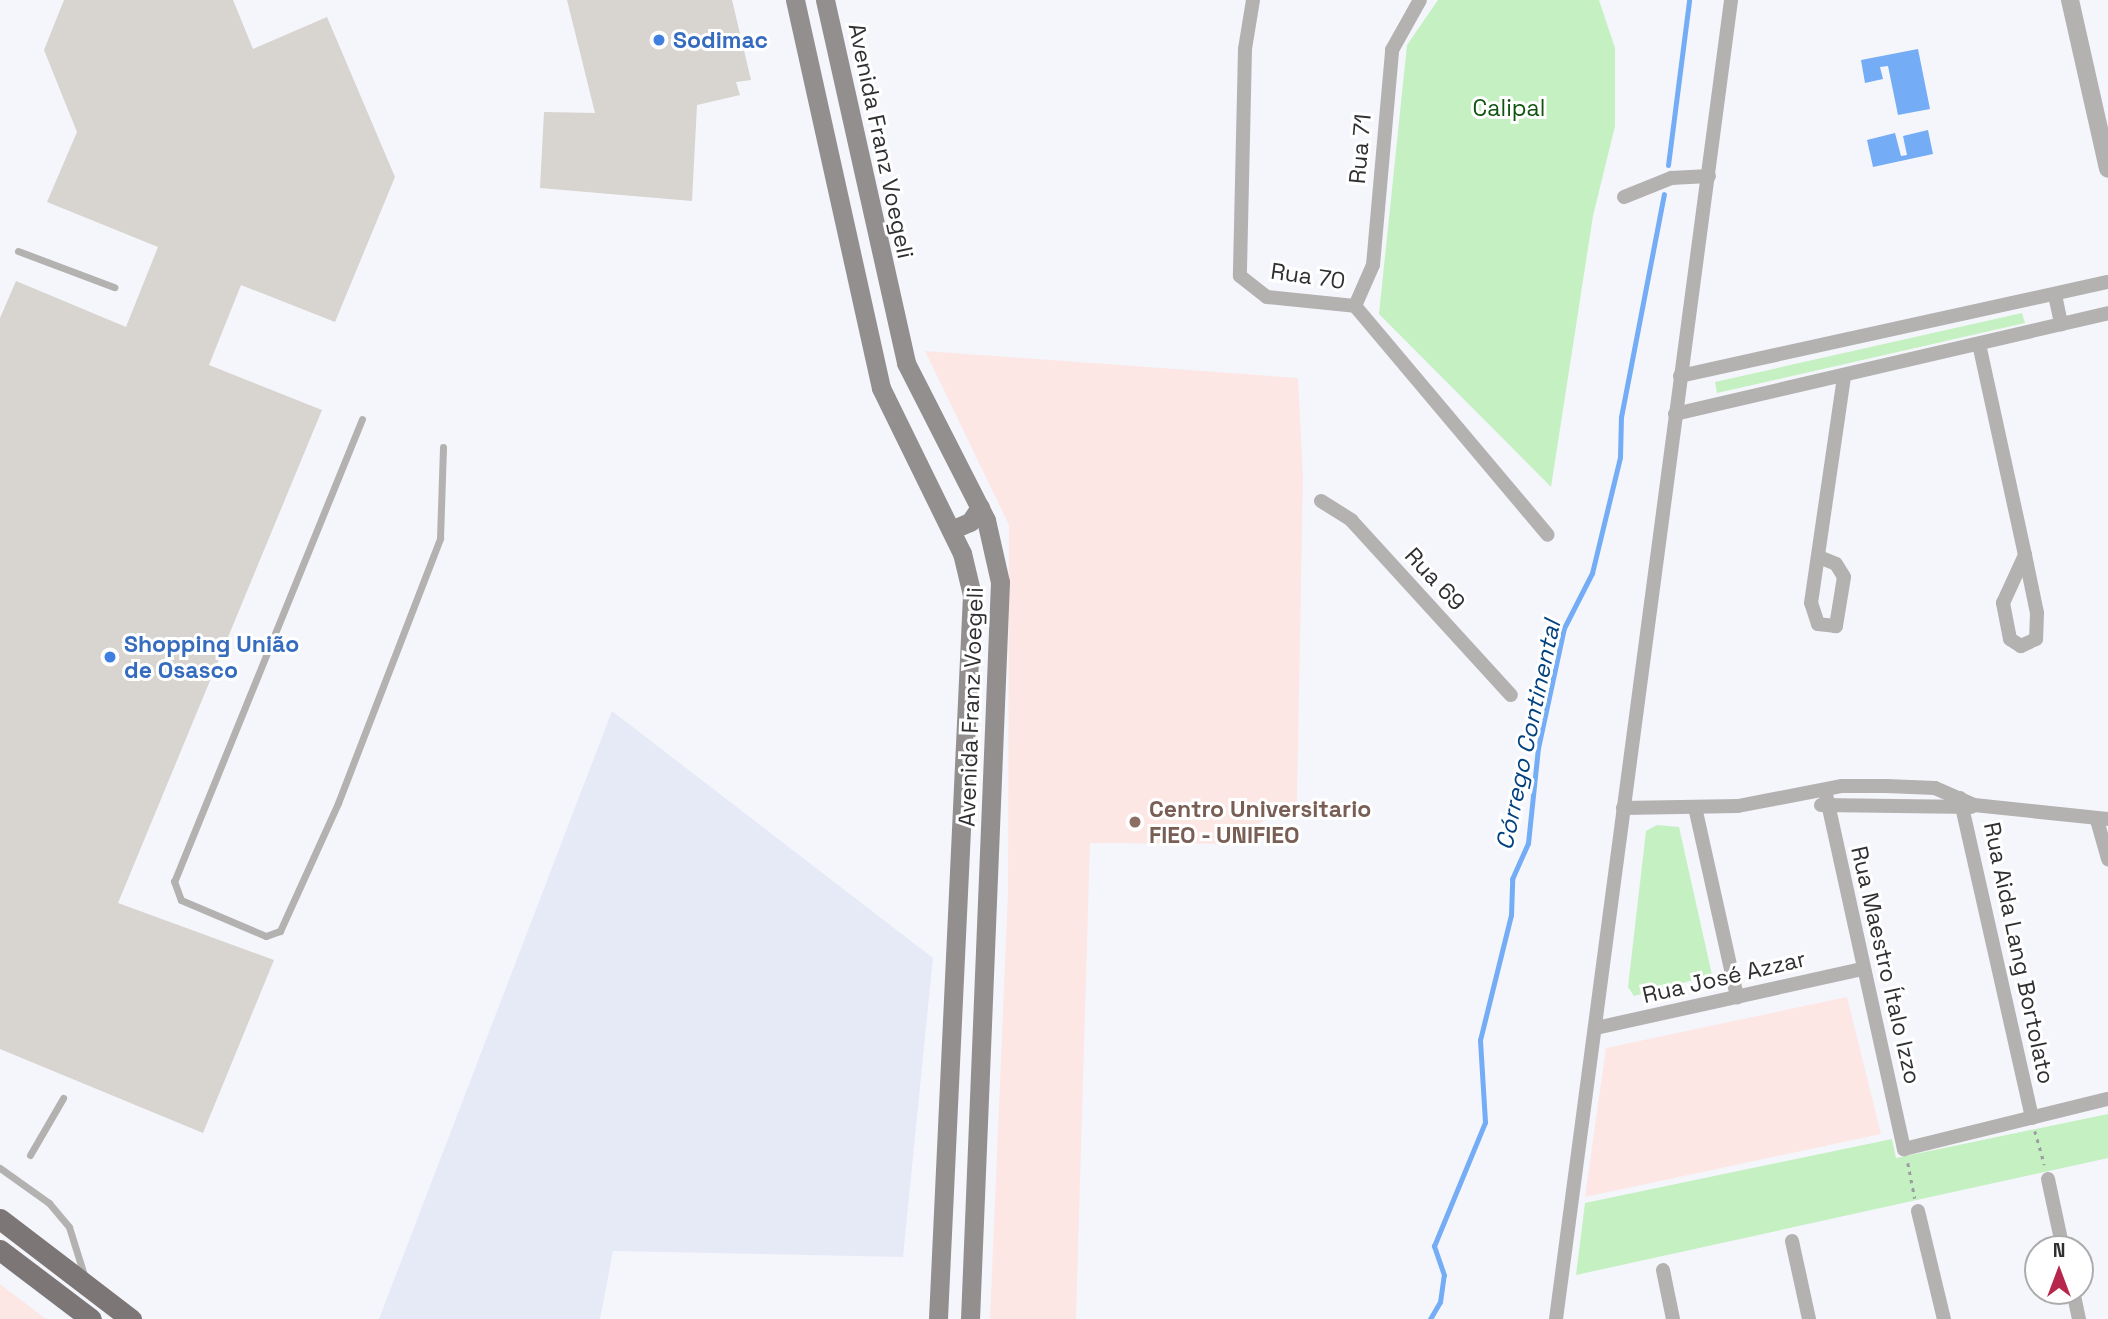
<!DOCTYPE html>
<meta charset="utf-8">
<style>
body{margin:0}
#map{position:relative;width:2108px;height:1319px;overflow:hidden;background:#f4f6fc;font-family:"Space Grotesk",sans-serif}
div>[style]{position:absolute}
.built>*{inset:0;background:#e6eaf7}
.education>*{inset:0;background:#fde7e5}
.green>*{inset:0;background:#c5f0c1}
.water>*{inset:0;background:#74adf5}
.stream>*{height:5px;margin:-2.5px;padding:0 2.5px;transform-origin:2.5px;border-radius:2.5px;background:#74adf5}
.building>*{inset:0;background:#d8d4cf}
.path>*{height:2.5px;margin-top:-1.25px;transform-origin:0;background:repeating-linear-gradient(90deg,#9c9da1 0 3.5px,transparent 0 8.5px)}
.service>*{height:7px;margin:-3.5px;padding:0 3.5px;transform-origin:3.5px;border-radius:3.5px;background:#b4b1b1}
.minor>*{height:14px;margin:-7px;padding:0 7px;transform-origin:7px;border-radius:7px;background:#b4b1b1}
.tertiary>*{height:18px;margin:-9px;padding:0 9px;transform-origin:9px;border-radius:9px;background:#b4b1b1}
.secondary>*{height:19px;margin:-9.5px;padding:0 9.5px;transform-origin:9.5px;border-radius:9.5px;background:#938f8f}
.primary>*{height:21px;margin:-10.5px;padding:0 10.5px;transform-origin:10.5px;border-radius:10.5px;background:#7c7677}
.dots>*{width:19px;height:19px;translate:-50% -50%;box-sizing:border-box;border:4px solid #fff;border-radius:50%}
span{translate:-50% -50%;white-space:nowrap;text-align:center;line-height:1.15;-webkit-text-stroke:6px #fff;paint-order:stroke}
.shop-label{font-size:23px;color:#366cbe;font-weight:700}
.left{translate:0 -50%;text-align:left}
.park-label{font-size:23px;color:#0f540e}
.street-label{font-size:23px;color:#303032}
.education-label{font-size:23px;color:#785e54;font-weight:700}
.water-label{font-size:24px;color:#024180;font-style:italic}
.north{position:absolute;left:2024px;top:1235px;width:70px;height:70px;box-sizing:border-box;background:#fff;border:2px solid #acacad;border-radius:50%;rotate:0deg;font-size:19px;font-weight:700;line-height:28px;text-align:center;color:#303032}
.north::after{content:'';display:block;margin:auto;width:24px;height:32px;background:#b7264b;clip-path:polygon(50% 0,100% 100%,50% 72%,0 100%)}
</style>
<div id="map">
<div class="built">
<div style="clip-path:polygon(612px 711px,933px 958px,903px 1257px,613px 1251px,600px 1319px,379px 1319px)"></div>
</div>
<div class="education">
<div style="clip-path:polygon(925px 351px,1298px 378px,1303px 477px,1297px 801px,1225px 844px,1090px 843px,1076px 1319px,990px 1319px,1008px 891px,1009px 525px)"></div>
<div style="clip-path:polygon(1847px 997px,1881px 1134px,1585px 1197px,1606px 1048px)"></div>
<div style="clip-path:polygon(0 1284px,46px 1319px,0 1319px)"></div>
</div>
<div class="green">
<div style="clip-path:polygon(1438px 0,1599px 0,1615px 48px,1615px 126px,1593px 216px,1551px 487px,1379px 314px,1407px 45px)"></div>
<div style="clip-path:polygon(2022px 313px,2025px 323px,1717px 393px,1715px 382px)"></div>
<div style="clip-path:polygon(1657px 825px,1679px 827px,1712px 975px,1634px 996px,1628px 987px,1646px 831px)"></div>
<div style="clip-path:polygon(2108px 1114px,2108px 1158px,1576px 1275px,1585px 1203px,1892px 1139px,1896px 1158px)"></div>
</div>
<div class="water">
<div style="clip-path:polygon(1918px 49px,1930px 109px,1898px 115px,1888px 66px,1880px 67px,1883px 79px,1865px 83px,1861px 60px)"></div>
<div style="clip-path:polygon(1928px 130px,1933px 154px,1873px 167px,1867px 140px,1895px 133px,1901px 156px,1907px 155px,1903px 136px)"></div>
</div>
<div class="stream">
<div style="left:1668px;top:165px;width:166px;rotate:-82.7deg"></div>
<div style="left:1430px;top:1319px;width:20px;rotate:-60deg"></div>
<div style="left:1440px;top:1302px;width:27px;rotate:-82deg"></div>
<div style="left:1444px;top:1275px;width:31px;rotate:-109deg"></div>
<div style="left:1434px;top:1246px;width:134px;rotate:-67.6deg"></div>
<div style="left:1485px;top:1122px;width:82px;rotate:-93.5deg"></div>
<div style="left:1480px;top:1040px;width:129px;rotate:-76.1deg"></div>
<div style="left:1511px;top:915px;width:36px;rotate:-88deg"></div>
<div style="left:1512px;top:879px;width:39px;rotate:-66deg"></div>
<div style="left:1528px;top:843px;width:96px;rotate:-84deg"></div>
<div style="left:1538px;top:748px;width:123px;rotate:-77.8deg"></div>
<div style="left:1564px;top:628px;width:62px;rotate:-63deg"></div>
<div style="left:1592px;top:573px;width:119px;rotate:-76.4deg"></div>
<div style="left:1620px;top:457px;width:40px;rotate:-88.6deg"></div>
<div style="left:1621px;top:417px;width:227px;rotate:-79.1deg"></div>
</div>
<div class="building">
<div style="clip-path:polygon(64px 0,233px 0,253px 49px,327px 17px,395px 177px,335px 322px,241px 285px,209px 365px,322px 410px,118px 903px,274px 960px,203px 1133px,0 1049px,0 318px,16px 281px,126px 327px,158px 247px,47px 202px,77px 132px,44px 50px)"></div>
<div style="clip-path:polygon(567px 0,732px 0,751px 80px,736px 82px,740px 95px,697px 105px,692px 201px,540px 188px,544px 112px,595px 113px)"></div>
</div>
<div class="path">
<div style="left:2035px;top:1131px;width:35px;rotate:74deg"></div>
<div style="left:1908px;top:1163px;width:36px;rotate:79deg"></div>
</div>
<div class="service">
<div style="left:18px;top:251px;width:103px;rotate:20.6deg"></div>
<div style="left:362px;top:419px;width:499px;rotate:112.1deg"></div>
<div style="left:174px;top:881px;width:20px;rotate:70deg"></div>
<div style="left:181px;top:900px;width:92px;rotate:23deg"></div>
<div style="left:266px;top:936px;width:15px;rotate:-20deg"></div>
<div style="left:280px;top:931px;width:141px;rotate:-65.6deg"></div>
<div style="left:338px;top:803px;width:284px;rotate:-68.9deg"></div>
<div style="left:440px;top:538px;width:91px;rotate:-88.1deg"></div>
<div style="left:30px;top:1155px;width:66px;rotate:-59.9deg"></div>
<div style="left:0;top:1168px;width:60px;rotate:35.5deg"></div>
<div style="left:49px;top:1203px;width:31px;rotate:50deg"></div>
<div style="left:69px;top:1227px;width:53px;rotate:72.6deg"></div>
</div>
<div class="minor">
<div style="left:1253px;top:0;width:50px;rotate:99.3deg"></div>
<div style="left:1245px;top:49px;width:227px;rotate:91.3deg"></div>
<div style="left:1240px;top:276px;width:34px;rotate:38deg"></div>
<div style="left:1267px;top:297px;width:88px;rotate:5.8deg"></div>
<div style="left:1355px;top:306px;width:299px;rotate:49.9deg"></div>
<div style="left:1624px;top:197px;width:51px;rotate:-22deg"></div>
<div style="left:1671px;top:178px;width:38px;rotate:-3deg"></div>
<div style="left:2055px;top:295px;width:30px;rotate:78deg"></div>
<div style="left:1355px;top:306px;width:45px;rotate:-66.3deg"></div>
<div style="left:1373px;top:265px;width:216px;rotate:-84.9deg"></div>
<div style="left:1392px;top:50px;width:57px;rotate:-60.8deg"></div>
<div style="left:1979px;top:344px;width:216px;rotate:77.7deg"></div>
<div style="left:2025px;top:555px;width:59px;rotate:78.3deg"></div>
<div style="left:2037px;top:613px;width:26px;rotate:92deg"></div>
<div style="left:2036px;top:639px;width:17px;rotate:155deg"></div>
<div style="left:2021px;top:646px;width:13px;rotate:-148deg"></div>
<div style="left:2010px;top:639px;width:37px;rotate:-101deg"></div>
<div style="left:2003px;top:603px;width:53px;rotate:-65.4deg"></div>
<div style="left:1680px;top:376px;width:438px;rotate:-12.4deg"></div>
<div style="left:1675px;top:414px;width:445px;rotate:-13.1deg"></div>
<div style="left:1321px;top:501px;width:36px;rotate:32deg"></div>
<div style="left:1351px;top:520px;width:237px;rotate:47.6deg"></div>
<div style="left:1819px;top:557px;width:18px;rotate:22deg"></div>
<div style="left:1836px;top:564px;width:15px;rotate:58deg"></div>
<div style="left:1844px;top:577px;width:50px;rotate:99.3deg"></div>
<div style="left:1836px;top:626px;width:18px;rotate:-174deg"></div>
<div style="left:1818px;top:624px;width:22px;rotate:-108deg"></div>
<div style="left:1811px;top:603px;width:229px;rotate:-81.7deg"></div>
<div style="left:1825px;top:790px;width:368px;rotate:77.6deg"></div>
<div style="left:1904px;top:1149px;width:210px;rotate:-13.8deg"></div>
<div style="left:1960px;top:798px;width:328px;rotate:77.3deg"></div>
<div style="left:1821px;top:805px;width:150px;rotate:0.8deg"></div>
<div style="left:1695px;top:807px;width:195px;rotate:77.5deg"></div>
<div style="left:1623px;top:808px;width:115px;rotate:-1deg"></div>
<div style="left:1738px;top:806px;width:106px;rotate:-10.9deg"></div>
<div style="left:1842px;top:786px;width:44px"></div>
<div style="left:1886px;top:786px;width:49px;rotate:2.3deg"></div>
<div style="left:1935px;top:788px;width:43px;rotate:23.6deg"></div>
<div style="left:1974px;top:805px;width:135px;rotate:6deg"></div>
<div style="left:2097px;top:820px;width:41px;rotate:74.2deg"></div>
<div style="left:1596px;top:1028px;width:273px;rotate:-12.5deg"></div>
<div style="left:2048px;top:1179px;width:72px;rotate:77.9deg"></div>
<div style="left:1918px;top:1211px;width:111px;rotate:76.5deg"></div>
<div style="left:1792px;top:1241px;width:80px;rotate:77.7deg"></div>
<div style="left:1663px;top:1270px;width:50px;rotate:78.5deg"></div>
<div style="left:2073px;top:1291px;width:29px;rotate:78deg"></div>
<div style="left:1556px;top:1319px;width:1331px;rotate:-82.44deg"></div>
</div>
<div class="tertiary">
<div style="left:2070px;top:0;width:173px;rotate:77.3deg"></div>
</div>
<div class="secondary">
<div style="left:795px;top:0;width:397px;rotate:77.5deg"></div>
<div style="left:881px;top:388px;width:184px;rotate:63.9deg"></div>
<div style="left:962px;top:553px;width:43px;rotate:76.6deg"></div>
<div style="left:972px;top:595px;width:725px;rotate:92.69deg"></div>
<div style="left:825px;top:0;width:372px;rotate:77.4deg"></div>
<div style="left:906px;top:363px;width:176px;rotate:63deg"></div>
<div style="left:986px;top:520px;width:64px;rotate:77.3deg"></div>
<div style="left:1000px;top:582px;width:738px;rotate:92.33deg"></div>
<div style="left:951px;top:530px;width:21px;rotate:-23deg"></div>
<div style="left:970px;top:522px;width:18px;rotate:-56deg"></div>
</div>
<div class="primary">
<div style="left:0;top:1219px;width:165px;rotate:37.4deg"></div>
<div style="left:0;top:1250px;width:114px;rotate:37.2deg"></div>
</div>
<div class="dots">
<div style="left:659px;top:40px;background:#3f7fe0"></div>
<div style="left:110px;top:657px;background:#3f7fe0"></div>
<div style="left:1135px;top:822px;background:#8d6e63"></div>
</div>
<div class="shop-label">
<span class="left" style="left:673px;top:40px">Sodimac</span>
<span class="left" style="left:124px;top:657px">Shopping União<br>de Osasco</span>
</div>
<div class="park-label">
<span style="left:1509px;top:108px">Calipal</span>
</div>
<div class="street-label">
<span style="left:881px;top:141px;rotate:78deg">Avenida Franz Voegeli</span>
<span style="left:1360px;top:149px;rotate:-85deg">Rua 71</span>
<span style="left:1308px;top:276px;rotate:8deg">Rua 70</span>
<span style="left:1435px;top:579px;rotate:47deg">Rua 69</span>
<span style="left:971px;top:707px;rotate:-88deg">Avenida Franz Voegeli</span>
<span style="left:2019px;top:953px;rotate:78deg">Rua Aida Lang Bortolato</span>
<span style="left:1886px;top:965px;rotate:77deg">Rua Maestro Ítalo Izzo</span>
<span style="left:1724px;top:977px;rotate:-13deg">Rua José Azzar</span>
</div>
<div class="education-label">
<span class="left" style="left:1149px;top:822px">Centro Universitario<br>FIEO - UNIFIEO</span>
</div>
<div class="water-label">
<span style="left:1528px;top:735px;rotate:-78deg">Córrego Continental</span>
</div>
<div class="north">N</div>
</div>
